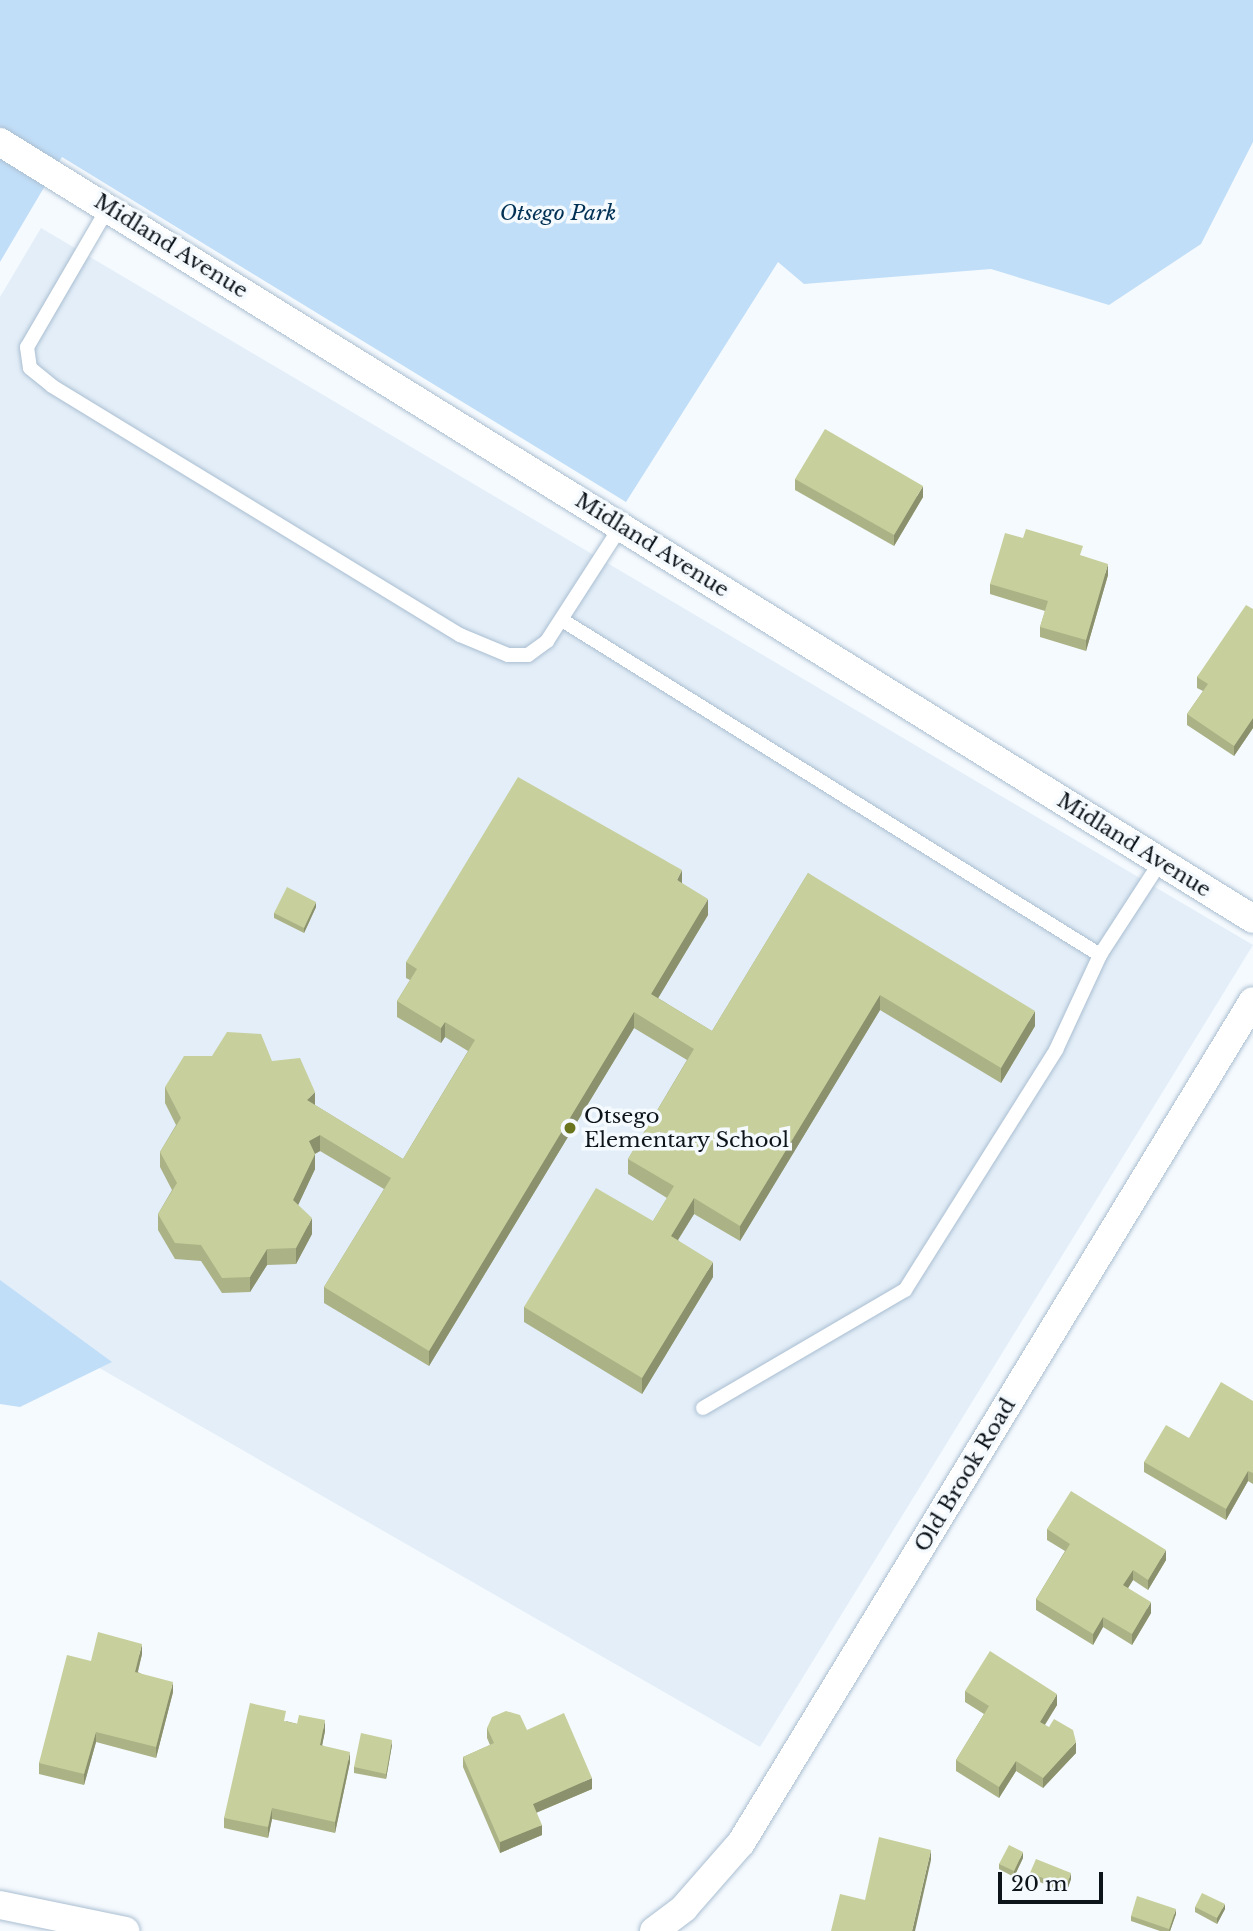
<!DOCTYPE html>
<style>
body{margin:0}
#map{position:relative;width:1253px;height:1931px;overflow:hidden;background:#f5fafe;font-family:"Libre Baskerville",serif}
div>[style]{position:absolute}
.built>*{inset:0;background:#e3eef8}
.green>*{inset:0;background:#c1def8}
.roads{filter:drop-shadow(0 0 2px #aabed1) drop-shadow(0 0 2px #aabed1)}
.service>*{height:14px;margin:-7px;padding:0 7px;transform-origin:7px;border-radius:7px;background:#fff}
.minor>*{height:28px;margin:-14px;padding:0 14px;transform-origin:14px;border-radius:14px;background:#fff}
.wall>*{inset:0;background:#abb286}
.shaded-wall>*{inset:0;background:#8b916d}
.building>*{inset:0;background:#c7cf9c}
.dots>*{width:19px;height:19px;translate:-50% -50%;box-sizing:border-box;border:4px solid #f5fafe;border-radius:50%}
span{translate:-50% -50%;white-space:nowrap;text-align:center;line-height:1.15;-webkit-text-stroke:7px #f5fafe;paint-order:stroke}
.park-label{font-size:21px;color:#003154;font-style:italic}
.street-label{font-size:21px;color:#0d151b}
.poi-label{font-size:21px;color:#0d151b}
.left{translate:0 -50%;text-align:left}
.scale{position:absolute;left:998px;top:1872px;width:105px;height:32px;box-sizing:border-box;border:4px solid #0d151b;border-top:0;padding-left:9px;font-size:21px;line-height:24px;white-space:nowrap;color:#0d151b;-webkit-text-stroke:5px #f5fafe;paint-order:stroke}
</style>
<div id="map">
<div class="built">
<div style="clip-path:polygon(41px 228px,1253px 945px,760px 1747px,0 1311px,0 297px)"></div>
</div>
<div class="green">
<div style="clip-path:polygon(0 0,1253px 0,1253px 142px,1201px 244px,1109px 305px,991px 269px,804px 284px,778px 262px,626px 502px,62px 157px,0 262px)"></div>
<div style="clip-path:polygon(0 1280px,112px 1362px,20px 1407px,0 1404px)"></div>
</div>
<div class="roads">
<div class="service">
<div style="left:108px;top:208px;width:161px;rotate:120.2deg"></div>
<div style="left:27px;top:347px;width:21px;rotate:82deg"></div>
<div style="left:30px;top:368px;width:28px;rotate:39deg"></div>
<div style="left:52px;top:386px;width:478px;rotate:31.4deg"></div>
<div style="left:460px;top:635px;width:52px;rotate:22.6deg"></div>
<div style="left:508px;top:655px;width:20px"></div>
<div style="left:528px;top:655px;width:24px;rotate:-36deg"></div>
<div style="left:547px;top:641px;width:137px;rotate:-57.2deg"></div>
<div style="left:562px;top:620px;width:634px;rotate:31.91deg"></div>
<div style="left:703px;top:1408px;width:234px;rotate:-30.3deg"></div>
<div style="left:905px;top:1290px;width:284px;rotate:-57.8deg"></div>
<div style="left:1056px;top:1050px;width:105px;rotate:-65.1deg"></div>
<div style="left:1100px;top:955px;width:112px;rotate:-57deg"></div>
</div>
<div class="minor">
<div style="left:0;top:142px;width:1474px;rotate:31.8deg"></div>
<div style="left:0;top:1905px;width:128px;rotate:11.7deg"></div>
<div style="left:654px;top:1931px;width:38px;rotate:-37deg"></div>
<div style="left:684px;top:1908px;width:86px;rotate:-48.8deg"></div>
<div style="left:741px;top:1843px;width:985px;rotate:-58.7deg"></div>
</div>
</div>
<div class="wall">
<div style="clip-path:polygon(795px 479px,923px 497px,894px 546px,795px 490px)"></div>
<div style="clip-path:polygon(1083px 556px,1108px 575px,1086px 651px,1040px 637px,1040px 627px,1045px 611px,990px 594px,990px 584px)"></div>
<div style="clip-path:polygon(1253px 609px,1253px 728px,1234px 756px,1187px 725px,1187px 714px,1203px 691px,1197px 688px,1197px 677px)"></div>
<div style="clip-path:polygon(808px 873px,1035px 1026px,1001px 1083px,880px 1010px,740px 1241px,694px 1214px,678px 1240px,713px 1277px,642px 1394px,524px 1322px,524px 1307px,653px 1221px,667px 1198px,628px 1174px,628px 1159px,687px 1060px,634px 1028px,429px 1366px,324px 1303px,324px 1287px,384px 1189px,320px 1151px,315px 1154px,315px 1169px,298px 1205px,312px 1234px,296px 1264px,267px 1265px,250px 1292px,222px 1293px,201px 1261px,175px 1259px,158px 1230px,158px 1214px,172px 1190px,160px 1167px,160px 1152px,176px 1125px,165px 1103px,165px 1087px,272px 1061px,315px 1105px,403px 1159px,468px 1051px,445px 1037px,441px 1043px,397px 1017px,397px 1001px,410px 980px,406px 978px,406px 962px,682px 883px,708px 915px,658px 998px,712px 1031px)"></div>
<div style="clip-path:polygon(316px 907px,304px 933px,274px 918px,274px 913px)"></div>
<div style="clip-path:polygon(1253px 1401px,1253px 1484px,1248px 1481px,1226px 1520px,1144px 1472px,1144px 1462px,1189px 1438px)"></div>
<div style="clip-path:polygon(1047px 1529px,1166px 1560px,1148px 1590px,1133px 1580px,1128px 1588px,1151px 1613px,1132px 1645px,1103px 1627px,1093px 1645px,1036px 1610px,1036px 1599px,1065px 1551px,1047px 1540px)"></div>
<div style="clip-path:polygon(142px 1654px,138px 1672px,173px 1692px,156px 1758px,96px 1742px,84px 1785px,39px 1774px,39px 1763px,91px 1661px)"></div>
<div style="clip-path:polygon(965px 1691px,1057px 1705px,1045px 1725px,1076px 1753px,1043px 1788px,1016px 1771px,999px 1798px,956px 1771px,956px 1760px,984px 1714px,965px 1702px)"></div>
<div style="clip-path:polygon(286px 1721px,325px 1731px,322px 1745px,350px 1762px,335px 1833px,272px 1819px,268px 1838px,224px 1828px,224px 1818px)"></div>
<div style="clip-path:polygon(487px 1728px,527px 1730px,592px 1789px,536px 1813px,542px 1835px,500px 1853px,463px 1767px,463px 1757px,490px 1745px,487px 1738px)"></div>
<div style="clip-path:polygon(392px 1745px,386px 1779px,354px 1773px,354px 1767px)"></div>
<div style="clip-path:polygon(1023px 1858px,1014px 1877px,999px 1869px,999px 1864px)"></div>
<div style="clip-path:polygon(1030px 1873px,1071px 1879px,1066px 1893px,1030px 1878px)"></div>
<div style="clip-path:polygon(1195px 1907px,1225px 1909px,1217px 1924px,1195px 1912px)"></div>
<div style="clip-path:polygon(1176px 1914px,1170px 1931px,1160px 1931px,1131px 1921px,1131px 1916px)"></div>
</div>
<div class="shaded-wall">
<div style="clip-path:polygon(923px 486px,923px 497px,894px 546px,894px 535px)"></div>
<div style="clip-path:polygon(1108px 564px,1108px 575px,1086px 651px,1086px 640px)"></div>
<div style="clip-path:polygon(1253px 718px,1253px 728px,1234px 756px,1234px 746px)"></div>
<div style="clip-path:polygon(682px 870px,682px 885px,677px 880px)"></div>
<div style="clip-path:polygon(708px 899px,708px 915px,651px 1010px,651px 994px)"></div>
<div style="clip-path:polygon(316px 902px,316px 907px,304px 933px,304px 928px)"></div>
<div style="clip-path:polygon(880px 995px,880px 1010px,740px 1241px,740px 1226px)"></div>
<div style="clip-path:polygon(1035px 1011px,1035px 1026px,1001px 1083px,1001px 1068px)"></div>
<div style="clip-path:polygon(634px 1012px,634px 1028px,429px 1366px,429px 1351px)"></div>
<div style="clip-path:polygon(445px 1022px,445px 1037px,441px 1043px,441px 1028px)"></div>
<div style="clip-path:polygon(315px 1092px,315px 1108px,307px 1100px)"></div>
<div style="clip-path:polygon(320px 1135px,320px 1151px,309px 1157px,309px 1141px)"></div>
<div style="clip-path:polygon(315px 1154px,315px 1169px,293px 1216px,293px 1200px)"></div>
<div style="clip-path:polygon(694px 1198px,694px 1214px,671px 1251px,671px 1236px)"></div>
<div style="clip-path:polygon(312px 1218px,312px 1234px,296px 1264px,296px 1248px)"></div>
<div style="clip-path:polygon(267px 1249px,267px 1265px,250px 1292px,250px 1277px)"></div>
<div style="clip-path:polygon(713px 1262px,713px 1277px,642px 1394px,642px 1378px)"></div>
<div style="clip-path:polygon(1248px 1471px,1248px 1481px,1226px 1520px,1226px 1509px)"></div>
<div style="clip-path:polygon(1166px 1550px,1166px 1560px,1148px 1590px,1148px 1580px)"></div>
<div style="clip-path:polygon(1133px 1570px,1133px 1580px,1123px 1596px,1123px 1585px)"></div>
<div style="clip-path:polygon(1151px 1602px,1151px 1613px,1132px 1645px,1132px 1634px)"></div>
<div style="clip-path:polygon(1103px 1617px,1103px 1627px,1093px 1645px,1093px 1634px)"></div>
<div style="clip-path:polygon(142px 1644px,142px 1654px,135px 1682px,135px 1672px)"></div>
<div style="clip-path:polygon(173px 1682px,173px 1692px,156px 1758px,156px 1747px)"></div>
<div style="clip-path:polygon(1057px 1694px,1057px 1705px,1040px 1732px,1040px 1722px)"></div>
<div style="clip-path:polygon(325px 1720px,325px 1731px,320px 1756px,320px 1745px)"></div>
<div style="clip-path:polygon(96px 1732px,96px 1742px,84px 1785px,84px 1774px)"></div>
<div style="clip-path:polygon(392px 1740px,392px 1745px,386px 1779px,386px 1774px)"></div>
<div style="clip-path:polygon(1076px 1742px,1076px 1753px,1043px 1788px,1043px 1778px)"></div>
<div style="clip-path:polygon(350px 1752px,350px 1762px,335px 1833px,335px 1822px)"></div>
<div style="clip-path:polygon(1016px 1761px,1016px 1771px,999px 1798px,999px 1787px)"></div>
<div style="clip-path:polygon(592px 1778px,592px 1789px,533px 1814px,533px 1804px)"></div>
<div style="clip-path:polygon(272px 1808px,272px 1819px,268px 1838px,268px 1827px)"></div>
<div style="clip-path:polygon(542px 1825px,542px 1835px,500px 1853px,500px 1842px)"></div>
<div style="clip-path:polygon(931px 1850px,931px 1860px,915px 1931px,912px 1931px)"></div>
<div style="clip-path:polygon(1023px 1852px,1023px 1858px,1014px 1877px,1014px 1871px)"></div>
<div style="clip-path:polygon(1071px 1873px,1071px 1879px,1066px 1893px,1066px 1887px)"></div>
<div style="clip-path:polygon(1225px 1904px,1225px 1909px,1217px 1924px,1217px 1918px)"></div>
<div style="clip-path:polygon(1176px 1909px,1176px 1914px,1170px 1931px,1169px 1931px)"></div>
</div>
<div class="building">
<div style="clip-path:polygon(825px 429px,923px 486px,894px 535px,795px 479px)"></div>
<div style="clip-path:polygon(1026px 529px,1083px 546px,1080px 555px,1108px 564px,1086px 640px,1040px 627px,1048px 601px,990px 584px,1005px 533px,1023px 538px)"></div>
<div style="clip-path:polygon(1246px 605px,1253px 609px,1253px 718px,1234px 746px,1187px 714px,1208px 684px,1197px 677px)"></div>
<div style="clip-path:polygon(518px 777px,682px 870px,677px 880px,708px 899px,651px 994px,712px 1031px,808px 873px,1035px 1011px,1001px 1068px,880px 995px,740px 1226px,694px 1198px,671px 1236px,713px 1262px,642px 1378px,524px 1307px,596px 1188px,653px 1221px,674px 1186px,628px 1159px,694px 1049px,634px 1012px,429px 1351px,324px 1287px,391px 1178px,320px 1135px,309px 1141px,315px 1154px,293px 1200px,312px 1218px,296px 1248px,267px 1249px,250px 1277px,222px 1278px,201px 1245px,175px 1243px,158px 1214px,177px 1183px,160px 1152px,181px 1118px,165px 1087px,184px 1056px,212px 1056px,227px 1032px,261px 1034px,272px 1061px,300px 1058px,315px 1092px,307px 1100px,403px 1159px,475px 1040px,445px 1022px,441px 1028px,397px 1001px,417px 969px,406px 962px)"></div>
<div style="clip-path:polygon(287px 887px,316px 902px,304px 928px,274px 913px)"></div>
<div style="clip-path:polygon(1221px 1382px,1253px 1401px,1253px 1473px,1248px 1471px,1226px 1509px,1144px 1462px,1166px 1425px,1189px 1438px)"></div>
<div style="clip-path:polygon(1071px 1491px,1166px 1550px,1148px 1580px,1133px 1570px,1123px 1585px,1151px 1602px,1132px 1634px,1103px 1617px,1093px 1634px,1036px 1599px,1070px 1544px,1047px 1529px)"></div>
<div style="clip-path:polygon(98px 1632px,142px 1644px,135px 1672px,173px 1682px,156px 1747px,96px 1732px,84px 1774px,39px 1763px,67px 1655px,91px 1661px)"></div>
<div style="clip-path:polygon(990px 1651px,1057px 1694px,1040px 1722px,1049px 1727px,1054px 1719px,1073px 1730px,1076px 1742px,1043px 1778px,1016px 1761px,999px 1787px,956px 1760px,989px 1706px,965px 1691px)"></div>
<div style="clip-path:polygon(250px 1703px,286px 1711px,284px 1721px,297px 1724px,299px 1715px,325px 1720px,320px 1745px,350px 1752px,335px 1822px,272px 1808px,268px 1827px,224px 1818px)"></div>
<div style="clip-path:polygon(506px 1711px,520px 1715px,527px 1730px,564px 1713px,592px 1778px,533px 1804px,542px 1825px,500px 1842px,463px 1757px,494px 1743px,487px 1728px,492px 1717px)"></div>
<div style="clip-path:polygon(361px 1733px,392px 1740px,386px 1774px,354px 1767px)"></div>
<div style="clip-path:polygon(879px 1837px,931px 1850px,912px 1931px,831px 1931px,840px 1894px,865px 1900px)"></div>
<div style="clip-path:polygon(1009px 1845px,1023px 1852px,1014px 1871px,999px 1864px)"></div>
<div style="clip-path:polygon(1036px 1859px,1071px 1873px,1066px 1887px,1030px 1873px)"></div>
<div style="clip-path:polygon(1202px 1893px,1225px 1904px,1217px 1918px,1195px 1907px)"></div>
<div style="clip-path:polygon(1137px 1896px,1176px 1909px,1169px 1929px,1131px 1916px)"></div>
</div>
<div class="dots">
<div style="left:570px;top:1128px;background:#6a741d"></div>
</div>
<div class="park-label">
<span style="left:558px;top:213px">Otsego Park</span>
</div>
<div class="street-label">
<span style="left:171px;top:246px;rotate:32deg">Midland Avenue</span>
<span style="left:652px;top:545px;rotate:32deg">Midland Avenue</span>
<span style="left:1134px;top:845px;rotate:32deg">Midland Avenue</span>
<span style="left:965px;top:1475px;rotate:-59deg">Old Brook Road</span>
</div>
<div class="poi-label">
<span class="left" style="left:584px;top:1128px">Otsego<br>Elementary School</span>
</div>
<div class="scale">20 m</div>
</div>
